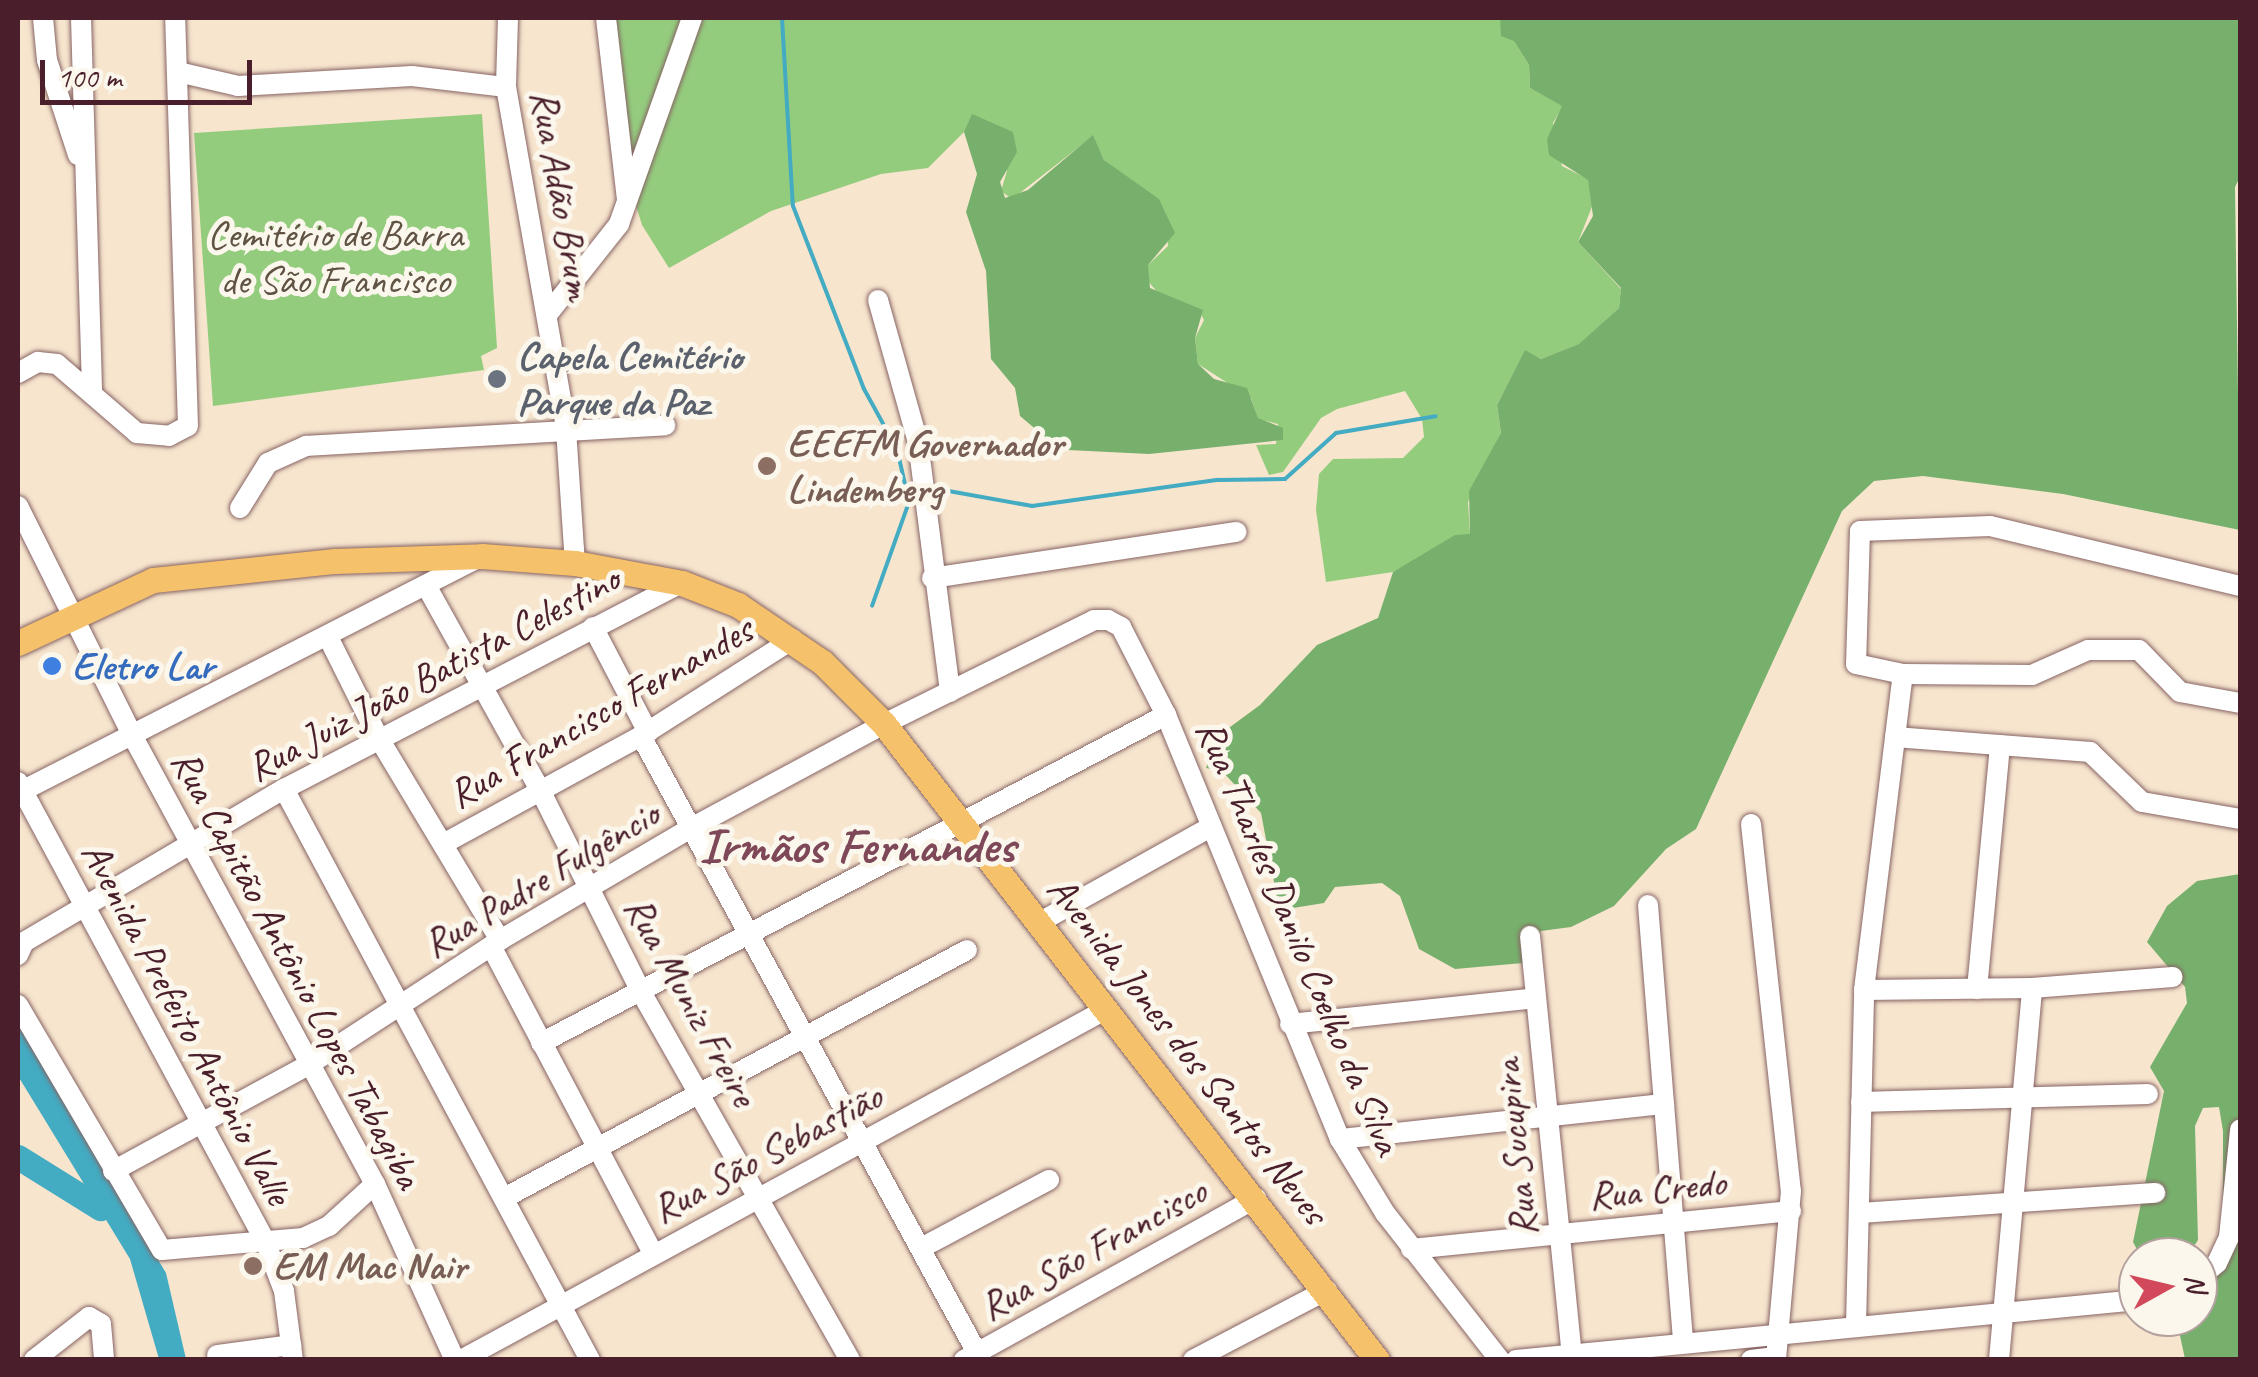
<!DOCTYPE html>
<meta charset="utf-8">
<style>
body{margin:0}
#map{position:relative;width:2258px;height:1377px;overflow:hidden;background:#f7e5ce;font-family:Caveat,sans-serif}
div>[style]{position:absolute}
.green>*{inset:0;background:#94cc7e}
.forest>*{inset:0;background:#77b06d}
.water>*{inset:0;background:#43abc2}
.stream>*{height:4px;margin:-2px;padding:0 2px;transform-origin:2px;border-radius:2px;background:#43abc2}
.river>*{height:25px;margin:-12.5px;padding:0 12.5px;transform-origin:12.5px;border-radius:12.5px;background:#43abc2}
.roads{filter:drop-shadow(0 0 2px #876464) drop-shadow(0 0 2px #876464)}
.minor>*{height:20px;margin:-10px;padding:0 10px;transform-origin:10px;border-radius:10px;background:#fff}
.major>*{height:25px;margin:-12.5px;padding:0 12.5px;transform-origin:12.5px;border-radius:12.5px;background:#f5c16b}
.dots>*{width:28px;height:28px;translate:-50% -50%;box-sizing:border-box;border:5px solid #fbf7ec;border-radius:50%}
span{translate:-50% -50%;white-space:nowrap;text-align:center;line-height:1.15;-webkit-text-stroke:10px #fbf7ec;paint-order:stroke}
.street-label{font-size:40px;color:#4a1f2b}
.park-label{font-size:40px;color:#605344}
.worship-label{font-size:40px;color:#5b616d;font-weight:700}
.left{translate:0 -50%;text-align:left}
.education-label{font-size:40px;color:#785e54;font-weight:700}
.shop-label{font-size:40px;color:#366cbe;font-weight:700}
.district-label{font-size:50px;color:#7e4858;font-weight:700}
.frame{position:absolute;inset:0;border:20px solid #4a1f2b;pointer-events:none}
.north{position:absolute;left:2118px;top:1237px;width:100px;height:100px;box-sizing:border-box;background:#fbf7ec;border:2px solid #b4a19f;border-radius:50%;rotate:82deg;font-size:28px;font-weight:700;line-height:40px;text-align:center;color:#4a1f2b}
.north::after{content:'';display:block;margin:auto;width:35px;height:45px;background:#d1495b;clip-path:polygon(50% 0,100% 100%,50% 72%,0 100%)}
.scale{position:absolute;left:40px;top:60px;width:212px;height:45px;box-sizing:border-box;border:5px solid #4a1f2b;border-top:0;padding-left:12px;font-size:30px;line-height:35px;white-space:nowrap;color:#4a1f2b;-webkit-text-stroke:8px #fbf7ec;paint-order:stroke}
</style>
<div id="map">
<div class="green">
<div style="clip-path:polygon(611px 18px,1500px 18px,1529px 65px,1530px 88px,1563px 106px,1553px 123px,1562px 166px,1588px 179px,1593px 204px,1578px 242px,1621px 289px,1619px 308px,1580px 344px,1541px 359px,1525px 351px,1497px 405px,1501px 433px,1468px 502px,1470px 534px,1393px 572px,1326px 582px,1316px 510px,1319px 474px,1333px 459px,1403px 458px,1424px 437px,1422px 419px,1405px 391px,1337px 409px,1321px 418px,1283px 472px,1269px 475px,1256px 445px,1276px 444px,1278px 424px,1258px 419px,1251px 398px,1198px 364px,1195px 338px,1204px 320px,1198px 309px,1161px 296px,1146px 279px,1148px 265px,1168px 246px,1165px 211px,1104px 160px,1093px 136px,1012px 199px,1001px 191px,1007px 171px,969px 127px,928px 168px,881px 174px,771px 211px,669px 268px,642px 225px,632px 193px)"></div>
<div style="clip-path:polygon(482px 114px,497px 348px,481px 356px,484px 370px,213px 406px,194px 133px)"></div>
</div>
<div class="forest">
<div style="clip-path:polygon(1500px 18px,2240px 18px,2240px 177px,2235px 187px,2240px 530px,2063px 494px,1923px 476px,1874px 481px,1842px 511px,1696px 829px,1666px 849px,1614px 906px,1571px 927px,1541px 931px,1523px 963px,1455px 969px,1419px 949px,1400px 896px,1382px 883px,1335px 887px,1324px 903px,1287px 909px,1277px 898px,1261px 813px,1222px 771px,1206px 768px,1226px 730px,1260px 705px,1317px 645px,1378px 618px,1393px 572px,1455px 535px,1470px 534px,1469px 491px,1501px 433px,1497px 405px,1525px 350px,1541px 359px,1579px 344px,1619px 308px,1621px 288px,1578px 242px,1593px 216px,1588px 180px,1549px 155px,1547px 139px,1562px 106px,1530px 88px,1529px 65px,1514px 41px,1501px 36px)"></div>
<div style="clip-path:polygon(972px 114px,1013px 132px,1017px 152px,1000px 182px,1005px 198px,1028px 190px,1093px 135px,1104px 160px,1159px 199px,1175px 233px,1148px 265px,1150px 288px,1203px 310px,1195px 338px,1198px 364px,1214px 379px,1247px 388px,1258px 418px,1283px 428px,1283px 440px,1149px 454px,1048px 449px,1045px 437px,1020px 416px,1015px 388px,991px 359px,986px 271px,966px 212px,977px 174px,964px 132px)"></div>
<div style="clip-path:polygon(2240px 874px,2240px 1359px,2185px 1359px,2176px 1317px,2198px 1317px,2198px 1281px,2223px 1237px,2223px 1131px,2219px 1107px,2203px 1108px,2195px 1126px,2198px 1240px,2187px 1257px,2141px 1257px,2133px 1242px,2164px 1091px,2150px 1067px,2187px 1003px,2185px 987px,2147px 942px,2167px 906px,2197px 881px)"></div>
</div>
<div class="water">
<div style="clip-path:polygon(18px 1024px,166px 1273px,186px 1359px,159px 1359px,130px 1259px,18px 1076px)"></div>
</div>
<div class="stream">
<div style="left:782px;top:18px;width:188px;rotate:86.7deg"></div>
<div style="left:793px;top:206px;width:196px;rotate:68.8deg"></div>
<div style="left:864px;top:389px;width:68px;rotate:61.2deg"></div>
<div style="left:897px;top:449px;width:54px;rotate:77.2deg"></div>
<div style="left:909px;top:502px;width:110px;rotate:109.6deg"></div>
<div style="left:932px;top:488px;width:102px;rotate:10.2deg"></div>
<div style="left:1032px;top:506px;width:188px;rotate:-8deg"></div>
<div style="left:1218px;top:480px;width:67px;rotate:-0.9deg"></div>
<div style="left:1285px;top:479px;width:69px;rotate:-42deg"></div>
<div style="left:1336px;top:433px;width:101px;rotate:-9.6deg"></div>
</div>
<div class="river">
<div style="left:18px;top:1157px;width:97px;rotate:31.9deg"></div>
</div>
<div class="roads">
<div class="minor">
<div style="left:43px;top:18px;width:42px;rotate:84.6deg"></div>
<div style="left:47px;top:60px;width:100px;rotate:71.9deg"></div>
<div style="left:81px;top:18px;width:376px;rotate:88.3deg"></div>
<div style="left:508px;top:18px;width:69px;rotate:91.7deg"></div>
<div style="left:506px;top:87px;width:347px;rotate:80deg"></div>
<div style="left:566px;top:429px;width:134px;rotate:86.2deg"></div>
<div style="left:606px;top:18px;width:182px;rotate:83.4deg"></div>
<div style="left:178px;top:72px;width:62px;rotate:13.1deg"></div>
<div style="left:238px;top:86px;width:174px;rotate:-3.3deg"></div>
<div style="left:412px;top:76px;width:95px;rotate:6.7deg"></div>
<div style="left:878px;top:300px;width:148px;rotate:74.3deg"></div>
<div style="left:918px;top:442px;width:252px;rotate:82.7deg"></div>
<div style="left:547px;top:315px;width:116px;rotate:-51.6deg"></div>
<div style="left:619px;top:224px;width:219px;rotate:-70.5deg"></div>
<div style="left:18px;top:373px;width:23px;rotate:-29deg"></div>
<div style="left:38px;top:362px;width:19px;rotate:6deg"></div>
<div style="left:57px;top:364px;width:106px;rotate:40.8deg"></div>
<div style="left:137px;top:433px;width:32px;rotate:5deg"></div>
<div style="left:169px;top:436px;width:21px;rotate:-28deg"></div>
<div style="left:188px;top:426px;width:408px;rotate:-91.8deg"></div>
<div style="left:18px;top:506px;width:256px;rotate:63.5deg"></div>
<div style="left:132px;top:735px;width:511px;rotate:61.58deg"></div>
<div style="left:375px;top:1184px;width:193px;rotate:65.6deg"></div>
<div style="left:240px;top:508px;width:53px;rotate:-58.1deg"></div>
<div style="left:268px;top:463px;width:42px;rotate:-24.1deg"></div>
<div style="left:306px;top:446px;width:360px;rotate:-3.3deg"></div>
<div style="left:932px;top:578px;width:308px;rotate:-8.6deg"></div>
<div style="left:2240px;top:586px;width:257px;rotate:-166.5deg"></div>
<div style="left:1990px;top:526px;width:130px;rotate:177.8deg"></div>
<div style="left:1860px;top:531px;width:133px;rotate:91.7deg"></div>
<div style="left:1856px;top:664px;width:48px;rotate:12deg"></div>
<div style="left:1903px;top:674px;width:129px;rotate:0.4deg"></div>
<div style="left:2032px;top:675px;width:61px;rotate:-24.1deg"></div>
<div style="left:2088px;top:650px;width:51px"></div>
<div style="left:2139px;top:650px;width:59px;rotate:45.7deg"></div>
<div style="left:2180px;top:692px;width:61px;rotate:10.4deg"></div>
<div style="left:427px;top:587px;width:230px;rotate:60.9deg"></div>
<div style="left:539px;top:788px;width:228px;rotate:63.4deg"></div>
<div style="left:641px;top:992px;width:423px;rotate:60.4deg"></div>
<div style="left:593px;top:627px;width:119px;rotate:62.4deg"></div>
<div style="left:329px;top:639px;width:110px;rotate:63.4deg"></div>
<div style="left:378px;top:737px;width:237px;rotate:59deg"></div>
<div style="left:641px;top:736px;width:711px;rotate:61.42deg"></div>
<div style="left:1895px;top:737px;width:196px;rotate:4.4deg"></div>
<div style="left:2090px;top:752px;width:72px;rotate:43.9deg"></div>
<div style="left:2142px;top:802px;width:99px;rotate:9.8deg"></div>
<div style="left:18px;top:782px;width:521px;rotate:61.71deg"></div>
<div style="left:265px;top:1241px;width:53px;rotate:69.2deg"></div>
<div style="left:284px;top:1291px;width:70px;rotate:82.6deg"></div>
<div style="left:284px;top:789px;width:648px;rotate:61.81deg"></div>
<div style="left:18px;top:793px;width:519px;rotate:-27.06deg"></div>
<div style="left:1751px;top:824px;width:369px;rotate:83.8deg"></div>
<div style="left:1791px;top:1191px;width:170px;rotate:95.1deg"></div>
<div style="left:443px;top:844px;width:226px;rotate:-28.6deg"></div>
<div style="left:641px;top:736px;width:180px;rotate:-32.5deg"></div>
<div style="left:1648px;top:905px;width:438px;rotate:85.4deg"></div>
<div style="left:1040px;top:922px;width:196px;rotate:-29.1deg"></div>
<div style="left:1530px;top:936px;width:420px;rotate:84.3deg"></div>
<div style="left:491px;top:946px;width:347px;rotate:62.2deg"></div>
<div style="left:18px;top:955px;width:14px;rotate:-65deg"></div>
<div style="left:24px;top:942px;width:302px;rotate:-30.5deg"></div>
<div style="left:284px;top:789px;width:448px;rotate:-27.4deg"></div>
<div style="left:1977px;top:989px;width:245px;rotate:-84.6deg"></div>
<div style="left:1864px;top:990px;width:168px;rotate:-0.7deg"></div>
<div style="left:2032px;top:988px;width:141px;rotate:-4.5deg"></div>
<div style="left:18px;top:1005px;width:284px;rotate:59.6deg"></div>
<div style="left:162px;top:1250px;width:142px;rotate:-4.9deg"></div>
<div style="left:303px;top:1238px;width:29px;rotate:-25deg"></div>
<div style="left:329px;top:1226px;width:62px;rotate:-42.4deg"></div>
<div style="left:1290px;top:1024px;width:247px;rotate:-6deg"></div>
<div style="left:541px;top:1043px;width:706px;rotate:-27.69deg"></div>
<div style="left:1861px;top:1102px;width:287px;rotate:-1.6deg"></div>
<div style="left:1340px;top:1139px;width:326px;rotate:-6.2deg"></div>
<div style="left:113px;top:1171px;width:224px;rotate:-28.5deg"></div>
<div style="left:310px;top:1064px;width:227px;rotate:-33.1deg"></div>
<div style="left:500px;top:940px;width:219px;rotate:-30.4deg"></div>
<div style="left:689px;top:829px;width:221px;rotate:-28.3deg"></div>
<div style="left:884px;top:724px;width:234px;rotate:-26.3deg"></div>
<div style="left:1094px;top:620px;width:14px"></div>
<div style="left:1108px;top:620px;width:15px;rotate:28deg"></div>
<div style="left:1121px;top:627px;width:99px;rotate:62.9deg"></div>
<div style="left:1166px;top:715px;width:458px;rotate:67.7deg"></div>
<div style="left:1340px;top:1139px;width:87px;rotate:58.7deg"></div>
<div style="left:1385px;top:1213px;width:187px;rotate:52deg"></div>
<div style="left:506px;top:1197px;width:523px;rotate:-28.18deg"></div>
<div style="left:1859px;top:1213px;width:297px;rotate:-3.9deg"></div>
<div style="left:921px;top:1248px;width:145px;rotate:-28deg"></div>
<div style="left:1411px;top:1249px;width:382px;rotate:-5.7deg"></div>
<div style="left:2198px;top:1279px;width:25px;rotate:-40deg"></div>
<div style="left:2217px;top:1263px;width:29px;rotate:-65deg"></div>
<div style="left:2229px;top:1237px;width:108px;rotate:-84.1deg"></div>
<div style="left:1856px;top:1325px;width:335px;rotate:-88.6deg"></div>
<div style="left:1864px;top:990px;width:318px;rotate:-83deg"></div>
<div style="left:217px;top:1355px;width:75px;rotate:-7.7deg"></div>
<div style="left:34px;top:1360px;width:70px;rotate:-38deg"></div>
<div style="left:89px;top:1317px;width:14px;rotate:30deg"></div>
<div style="left:101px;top:1324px;width:36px;rotate:85deg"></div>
<div style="left:461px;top:1360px;width:735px;rotate:-28.52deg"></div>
<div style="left:964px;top:1360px;width:334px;rotate:-29deg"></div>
<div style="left:1193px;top:1360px;width:151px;rotate:-27.6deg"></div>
<div style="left:1516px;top:1360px;width:625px;rotate:-5.51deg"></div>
<div style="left:1751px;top:1360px;width:25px;rotate:-7deg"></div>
<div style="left:1999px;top:1360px;width:373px;rotate:-84.9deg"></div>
</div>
<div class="major">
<div style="left:18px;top:643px;width:149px;rotate:-25deg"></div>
<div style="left:153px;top:580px;width:183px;rotate:-6deg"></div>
<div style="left:335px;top:561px;width:147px;rotate:-1.9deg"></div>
<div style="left:482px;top:556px;width:93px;rotate:4.3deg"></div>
<div style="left:575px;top:563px;width:109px;rotate:10.6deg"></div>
<div style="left:682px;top:583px;width:60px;rotate:21.4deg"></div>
<div style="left:738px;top:605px;width:102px;rotate:34.2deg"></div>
<div style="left:822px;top:662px;width:88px;rotate:45deg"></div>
<div style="left:884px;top:724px;width:805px;rotate:52.22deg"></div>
</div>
</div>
<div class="dots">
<div style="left:497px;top:379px;background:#6b7280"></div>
<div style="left:767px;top:466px;background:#8d6e63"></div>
<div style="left:52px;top:666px;background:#3f7fe0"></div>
<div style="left:253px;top:1266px;background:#8d6e63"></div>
</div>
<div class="street-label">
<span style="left:562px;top:195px;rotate:80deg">Rua Adão Brum</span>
<span style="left:433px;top:673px;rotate:-28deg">Rua Juiz João Batista Celestino</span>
<span style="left:600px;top:712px;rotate:-30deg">Rua Francisco Fernandes</span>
<span style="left:541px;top:879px;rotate:-31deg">Rua Padre Fulgêncio</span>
<span style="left:1299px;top:937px;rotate:67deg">Rua Tharles Danilo Coelho da Silva</span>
<span style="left:297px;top:969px;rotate:62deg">Rua Capitão Antônio Lopes Tabagiba</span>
<span style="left:691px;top:1001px;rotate:61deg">Rua Muniz Freire</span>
<span style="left:187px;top:1023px;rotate:62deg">Avenida Prefeito Antônio Valle</span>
<span style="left:1188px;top:1050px;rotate:52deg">Avenida Jones dos Santos Neves</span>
<span style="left:1515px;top:1148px;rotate:-96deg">Rua Sucupira</span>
<span style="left:767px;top:1153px;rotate:-28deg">Rua São Sebastião</span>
<span style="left:1657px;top:1189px;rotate:-6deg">Rua Credo</span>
<span style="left:1093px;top:1249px;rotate:-29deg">Rua São Francisco</span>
</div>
<div class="park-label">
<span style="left:335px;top:257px">Cemitério de Barra<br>de São Francisco</span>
</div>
<div class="worship-label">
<span class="left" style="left:517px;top:379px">Capela Cemitério<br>Parque da Paz</span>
</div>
<div class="education-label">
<span class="left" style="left:787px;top:466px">EEEFM Governador<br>Lindemberg</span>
<span class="left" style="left:273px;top:1266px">EM Mac Nair</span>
</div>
<div class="shop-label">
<span class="left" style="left:72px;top:666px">Eletro Lar</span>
</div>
<div class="district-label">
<span style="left:857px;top:846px">Irmãos Fernandes</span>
</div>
<div class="frame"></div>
<div class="north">N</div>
<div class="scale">100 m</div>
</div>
